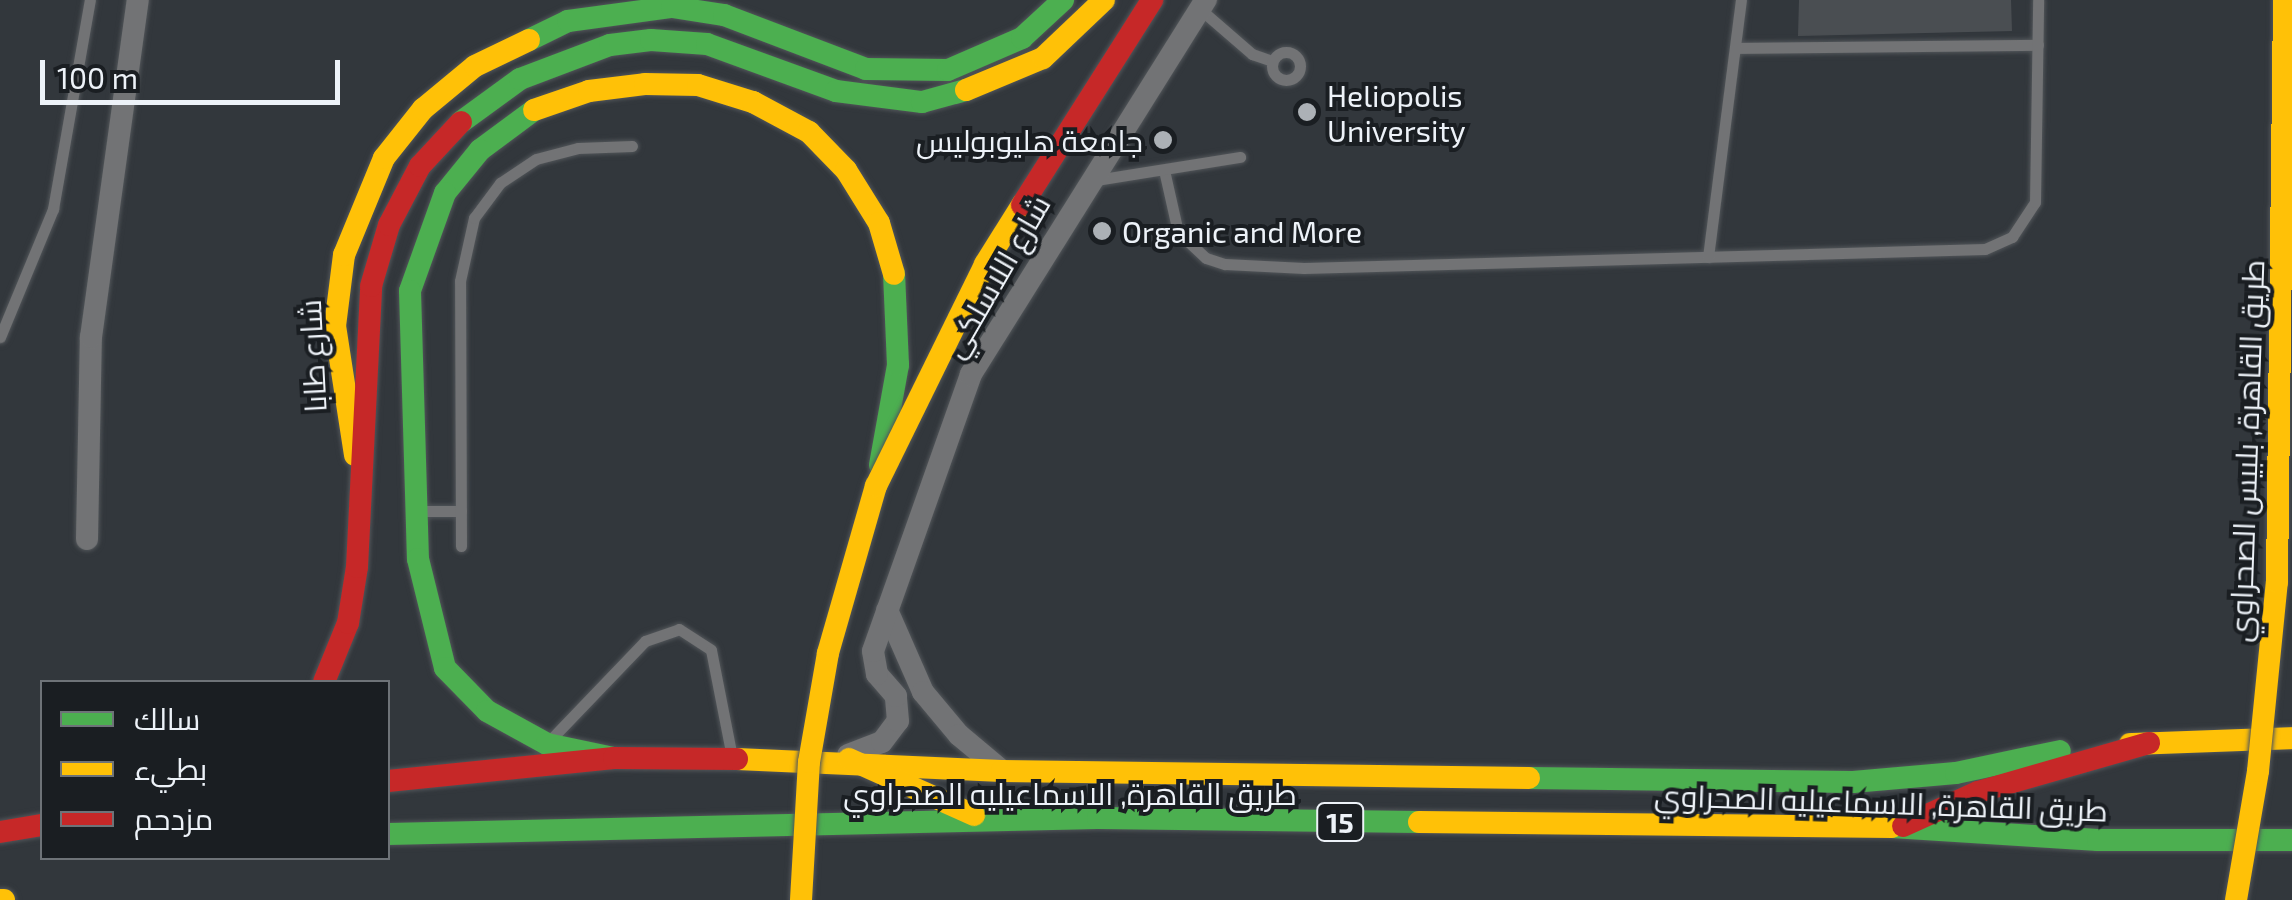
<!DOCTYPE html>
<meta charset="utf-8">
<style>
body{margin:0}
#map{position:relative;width:2292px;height:900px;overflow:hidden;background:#32373c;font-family:"Exo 2",Cairo,sans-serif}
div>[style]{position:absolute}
.building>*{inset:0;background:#4a4e52}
.roads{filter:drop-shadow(0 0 2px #515559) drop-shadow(0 0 2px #515559)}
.lane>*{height:11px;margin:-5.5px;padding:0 5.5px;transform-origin:5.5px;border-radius:5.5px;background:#727375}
.lane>.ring{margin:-5.5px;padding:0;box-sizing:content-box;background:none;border:11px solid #727375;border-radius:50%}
.street>*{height:22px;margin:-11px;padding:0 11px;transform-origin:11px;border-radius:11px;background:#727375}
.fast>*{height:22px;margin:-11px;padding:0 11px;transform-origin:11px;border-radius:11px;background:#4caf50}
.slow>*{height:22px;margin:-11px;padding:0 11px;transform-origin:11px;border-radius:11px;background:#ffc107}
.jam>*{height:22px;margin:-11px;padding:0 11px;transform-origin:11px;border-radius:11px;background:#c62828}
.bridges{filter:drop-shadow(0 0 2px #515559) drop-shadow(0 0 2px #515559)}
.slow-bridge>*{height:22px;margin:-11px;padding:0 11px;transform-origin:11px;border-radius:11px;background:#ffc107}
.jam-bridge>*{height:22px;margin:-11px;padding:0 11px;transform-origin:11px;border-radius:11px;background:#c62828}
.dots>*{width:28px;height:28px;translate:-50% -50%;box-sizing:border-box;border:5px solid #1a1e22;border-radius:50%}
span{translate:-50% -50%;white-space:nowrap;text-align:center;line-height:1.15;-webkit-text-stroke:8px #1a1e22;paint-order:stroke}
.shield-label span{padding:2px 8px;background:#1a1e22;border:2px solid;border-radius:8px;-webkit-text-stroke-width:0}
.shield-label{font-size:28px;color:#edf2f8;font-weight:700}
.poi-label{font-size:30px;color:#edf2f8}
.left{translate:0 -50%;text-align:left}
.right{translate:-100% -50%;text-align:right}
.street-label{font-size:30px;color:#edf2f8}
.legend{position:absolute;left:40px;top:680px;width:350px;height:180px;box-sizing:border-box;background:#1a1e22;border:2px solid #6e7378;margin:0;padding:12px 18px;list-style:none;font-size:30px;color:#edf2f8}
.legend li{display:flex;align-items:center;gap:20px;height:50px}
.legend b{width:50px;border:2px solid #6e7378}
.scale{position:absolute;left:40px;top:60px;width:300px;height:45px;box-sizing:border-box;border:5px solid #edf2f8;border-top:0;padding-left:12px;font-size:30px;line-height:35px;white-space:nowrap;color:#edf2f8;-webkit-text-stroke:8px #1a1e22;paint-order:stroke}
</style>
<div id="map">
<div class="building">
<div style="clip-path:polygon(1799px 0,2011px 0,2012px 31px,1798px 36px)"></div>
</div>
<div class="roads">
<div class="lane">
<div style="left:1200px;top:9px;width:69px;rotate:40.9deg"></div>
<div style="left:1252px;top:54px;width:21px;rotate:19deg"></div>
<div style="left:1735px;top:48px;width:303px;rotate:-0.6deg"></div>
<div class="ring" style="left:1272px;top:52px;width:17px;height:17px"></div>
<div style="left:1164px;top:170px;width:64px;rotate:77.3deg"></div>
<div style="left:1178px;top:232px;width:38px;rotate:43deg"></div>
<div style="left:1206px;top:258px;width:20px;rotate:18deg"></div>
<div style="left:1225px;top:264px;width:79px;rotate:2.9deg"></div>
<div style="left:1304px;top:268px;width:681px;rotate:-1.6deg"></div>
<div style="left:1985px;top:249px;width:30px;rotate:-24deg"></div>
<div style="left:2012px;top:237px;width:42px;rotate:-56.7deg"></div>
<div style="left:2035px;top:202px;width:202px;rotate:-89.1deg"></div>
<div style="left:1096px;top:180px;width:146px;rotate:-9.1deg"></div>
<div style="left:1708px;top:257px;width:259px;rotate:-82.7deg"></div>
<div style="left:0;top:337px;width:139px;rotate:-67.5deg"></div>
<div style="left:53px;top:209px;width:212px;rotate:-80deg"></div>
<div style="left:425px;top:511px;width:36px"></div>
<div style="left:461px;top:546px;width:265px;rotate:-90.2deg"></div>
<div style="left:460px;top:281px;width:65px;rotate:-77.5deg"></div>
<div style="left:474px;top:218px;width:44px;rotate:-53.4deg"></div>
<div style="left:500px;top:183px;width:43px;rotate:-33.7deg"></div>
<div style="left:536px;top:159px;width:43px;rotate:-14.7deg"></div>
<div style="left:578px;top:148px;width:54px;rotate:-2.1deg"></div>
<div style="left:553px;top:737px;width:133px;rotate:-46.2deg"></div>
<div style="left:645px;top:641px;width:36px;rotate:-19deg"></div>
<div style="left:679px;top:629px;width:38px;rotate:33deg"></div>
<div style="left:711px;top:650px;width:109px;rotate:78.9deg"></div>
</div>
<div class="street">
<div style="left:87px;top:539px;width:202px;rotate:-88.9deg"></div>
<div style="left:91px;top:337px;width:340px;rotate:-82.1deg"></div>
<div style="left:887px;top:610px;width:90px;rotate:66.3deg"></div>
<div style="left:923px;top:692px;width:56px;rotate:50.1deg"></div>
<div style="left:959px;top:735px;width:56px;rotate:39.9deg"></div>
<div style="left:848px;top:755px;width:36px;rotate:-21deg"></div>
<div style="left:882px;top:742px;width:26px;rotate:-53deg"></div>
<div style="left:898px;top:721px;width:25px;rotate:-95deg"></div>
<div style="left:896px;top:696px;width:29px;rotate:-131deg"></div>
<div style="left:877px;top:674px;width:23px;rotate:-100deg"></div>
<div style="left:873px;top:651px;width:294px;rotate:-70.5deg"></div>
<div style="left:971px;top:374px;width:442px;rotate:-57.9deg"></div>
</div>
<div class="fast">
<div style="left:529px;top:40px;width:43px;rotate:-26deg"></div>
<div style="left:568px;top:21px;width:105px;rotate:-7.7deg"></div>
<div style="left:672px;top:7px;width:53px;rotate:8.7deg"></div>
<div style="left:724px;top:15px;width:152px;rotate:20.8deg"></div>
<div style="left:866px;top:69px;width:82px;rotate:0.7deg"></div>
<div style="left:948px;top:70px;width:81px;rotate:-23.4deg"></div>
<div style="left:1022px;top:38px;width:56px;rotate:-42.8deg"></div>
<div style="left:534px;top:110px;width:67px;rotate:143.5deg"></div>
<div style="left:480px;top:150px;width:55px;rotate:129.1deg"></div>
<div style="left:445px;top:193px;width:104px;rotate:109.7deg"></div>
<div style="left:410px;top:291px;width:268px;rotate:88.3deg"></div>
<div style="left:418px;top:559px;width:112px;rotate:76.1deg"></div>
<div style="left:445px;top:668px;width:60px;rotate:45.7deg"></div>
<div style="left:487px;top:711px;width:68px;rotate:28.8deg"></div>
<div style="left:547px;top:744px;width:68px;rotate:11.8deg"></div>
<div style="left:461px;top:122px;width:73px;rotate:-36.1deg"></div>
<div style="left:520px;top:79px;width:96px;rotate:-20.7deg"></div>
<div style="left:610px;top:45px;width:41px;rotate:-7deg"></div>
<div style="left:651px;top:40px;width:56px;rotate:4.1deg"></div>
<div style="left:707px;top:44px;width:137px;rotate:20deg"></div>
<div style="left:836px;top:91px;width:87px;rotate:7.3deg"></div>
<div style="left:922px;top:102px;width:46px;rotate:-15.3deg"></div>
<div style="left:880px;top:465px;width:102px;rotate:-79.8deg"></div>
<div style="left:898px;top:365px;width:91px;rotate:-92.5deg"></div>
<div style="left:1529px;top:778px;width:324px;rotate:0.7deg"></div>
<div style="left:1853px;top:782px;width:103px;rotate:-5deg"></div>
<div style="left:1956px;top:773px;width:106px;rotate:-11.9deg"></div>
<div style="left:1892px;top:827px;width:206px;rotate:3.6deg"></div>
<div style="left:2098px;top:840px;width:194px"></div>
<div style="left:388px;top:834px;width:710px;rotate:-1.29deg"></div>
<div style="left:1098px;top:818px;width:321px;rotate:0.7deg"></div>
</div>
<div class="slow">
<div style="left:966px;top:90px;width:83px;rotate:-22.6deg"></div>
<div style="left:1043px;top:58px;width:84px;rotate:-43.6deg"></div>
<div style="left:534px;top:110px;width:58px;rotate:-19.1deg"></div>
<div style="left:589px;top:91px;width:56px;rotate:-7.1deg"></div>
<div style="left:645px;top:84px;width:53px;rotate:1.1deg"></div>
<div style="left:698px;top:85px;width:58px;rotate:17.2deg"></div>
<div style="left:753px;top:102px;width:64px;rotate:28.2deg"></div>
<div style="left:809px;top:132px;width:53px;rotate:45.8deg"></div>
<div style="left:846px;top:170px;width:62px;rotate:58.1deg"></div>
<div style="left:879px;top:223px;width:53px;rotate:73.6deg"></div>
<div style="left:355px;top:455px;width:131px;rotate:-98.8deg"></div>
<div style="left:335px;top:326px;width:72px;rotate:-82.8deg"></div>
<div style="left:344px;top:255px;width:105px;rotate:-67.6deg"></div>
<div style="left:384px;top:158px;width:63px;rotate:-51.5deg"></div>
<div style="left:423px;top:109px;width:67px;rotate:-39.6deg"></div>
<div style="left:475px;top:66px;width:60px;rotate:-25.7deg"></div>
<div style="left:2130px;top:744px;width:162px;rotate:-2.1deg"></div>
<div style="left:737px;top:759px;width:265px;rotate:2.6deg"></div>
<div style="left:1002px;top:771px;width:527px;rotate:0.76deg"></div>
<div style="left:849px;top:759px;width:137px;rotate:24.1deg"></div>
<div style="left:1419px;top:822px;width:473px;rotate:0.6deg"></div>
<div style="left:0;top:900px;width:4px"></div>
</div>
<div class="jam">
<div style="left:324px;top:682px;width:64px;rotate:-67.9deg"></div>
<div style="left:348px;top:623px;width:57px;rotate:-80.9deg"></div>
<div style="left:357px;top:567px;width:281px;rotate:-87.1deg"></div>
<div style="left:371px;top:286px;width:64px;rotate:-73.6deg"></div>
<div style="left:389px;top:225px;width:67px;rotate:-62.3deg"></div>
<div style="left:420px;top:166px;width:60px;rotate:-47deg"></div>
<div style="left:388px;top:781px;width:227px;rotate:-5.8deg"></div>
<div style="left:614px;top:758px;width:123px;rotate:0.5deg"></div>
<div style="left:1903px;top:826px;width:82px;rotate:-24.4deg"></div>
<div style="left:1978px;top:792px;width:178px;rotate:-16deg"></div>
<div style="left:0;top:832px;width:43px;rotate:-9.5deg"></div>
</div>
</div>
<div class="bridges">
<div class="slow-bridge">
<div style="left:801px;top:900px;width:138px;rotate:-86.7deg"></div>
<div style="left:809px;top:762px;width:111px;rotate:-80.1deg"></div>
<div style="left:828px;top:653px;width:174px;rotate:-74deg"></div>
<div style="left:876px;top:486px;width:247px;rotate:-63.8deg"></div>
<div style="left:985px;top:264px;width:70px;rotate:-57.9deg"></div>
<div style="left:2236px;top:900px;width:131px;rotate:-80.3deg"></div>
<div style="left:2258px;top:771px;width:190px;rotate:-84.3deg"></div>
<div style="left:2277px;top:582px;width:582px;rotate:-89.31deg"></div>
</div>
<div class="jam-bridge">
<div style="left:1022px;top:205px;width:243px;rotate:-57.6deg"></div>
</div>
</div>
<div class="dots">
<div style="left:1307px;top:112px;background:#acb1b6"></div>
<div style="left:1163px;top:140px;background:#acb1b6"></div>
<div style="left:1102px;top:231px;background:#acb1b6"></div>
</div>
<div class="shield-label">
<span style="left:1340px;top:822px">15</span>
</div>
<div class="poi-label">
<span class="left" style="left:1327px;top:112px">Heliopolis<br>University</span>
<span class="right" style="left:1143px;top:140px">جامعة هليوبوليس</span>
<span class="left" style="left:1122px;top:231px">Organic and More</span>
</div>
<div class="street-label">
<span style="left:996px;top:276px;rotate:-60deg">شارع اللاسلكي</span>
<span style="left:312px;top:356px;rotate:-93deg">شارع طابا</span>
<span style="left:2246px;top:451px;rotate:-88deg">طريق القاهرة, بلبيس الصحراوي</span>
<span style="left:1070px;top:793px">طريق القاهرة, الاسماعيليه الصحراوي</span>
<span style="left:1881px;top:802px;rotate:2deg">طريق القاهرة, الاسماعيليه الصحراوي</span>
</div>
<ul class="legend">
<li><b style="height:12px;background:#4caf50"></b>سالك</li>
<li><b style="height:12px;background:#ffc107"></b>بطيء</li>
<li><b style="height:12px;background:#c62828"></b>مزدحم</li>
</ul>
<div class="scale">100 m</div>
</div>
